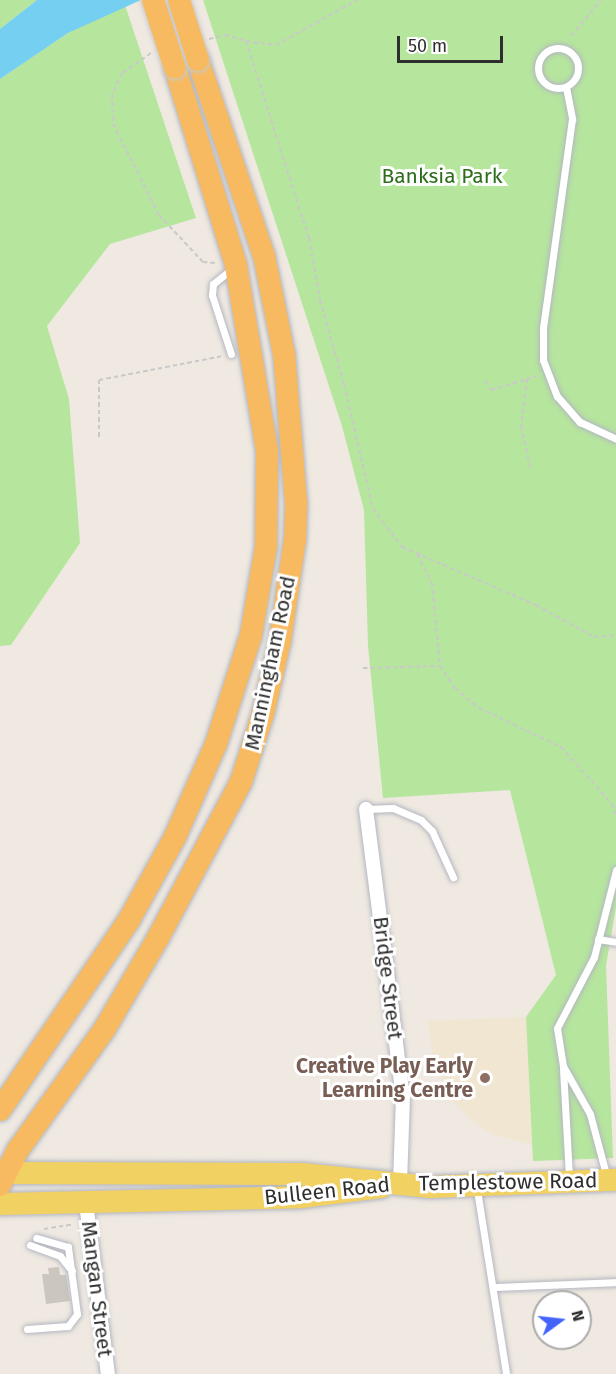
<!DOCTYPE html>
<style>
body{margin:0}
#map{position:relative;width:616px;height:1374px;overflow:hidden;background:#efe9e1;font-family:"Fira Sans",sans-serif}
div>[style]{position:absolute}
.education>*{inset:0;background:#f0e6d1}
.green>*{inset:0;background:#b6e59e}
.water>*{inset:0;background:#75cff0}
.building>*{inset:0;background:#cbc7bf}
.path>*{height:2px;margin-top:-1px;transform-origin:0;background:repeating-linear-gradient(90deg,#c9c9c9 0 4.5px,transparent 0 7.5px)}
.roads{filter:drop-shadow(0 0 2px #b4b7c1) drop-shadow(0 0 2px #b4b7c1)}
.service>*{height:7px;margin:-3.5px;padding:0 3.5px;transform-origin:3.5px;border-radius:3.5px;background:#fff}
.service>.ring{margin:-3.5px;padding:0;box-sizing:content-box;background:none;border:7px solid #fff;border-radius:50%}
.minor>*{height:14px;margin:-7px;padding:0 7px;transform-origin:7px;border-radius:7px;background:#fff}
.primary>*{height:22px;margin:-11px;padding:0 11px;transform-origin:11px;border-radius:11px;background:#f2d163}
.trunk>*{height:22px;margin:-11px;padding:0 11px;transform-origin:11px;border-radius:11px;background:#f8ba60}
.bridges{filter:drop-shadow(0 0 2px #c9c9c9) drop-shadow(0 0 2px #c9c9c9)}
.trunk-bridge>*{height:22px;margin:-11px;padding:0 11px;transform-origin:11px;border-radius:11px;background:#f8ba60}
.dots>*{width:16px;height:16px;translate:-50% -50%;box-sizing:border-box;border:3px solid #fff;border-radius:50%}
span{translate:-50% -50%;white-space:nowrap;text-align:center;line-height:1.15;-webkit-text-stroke:6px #fff;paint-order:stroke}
.park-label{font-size:21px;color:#2c6e1b}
.street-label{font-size:21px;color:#2e2e2e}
.education-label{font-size:21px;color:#785e54;font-weight:700}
.right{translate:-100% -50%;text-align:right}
.north{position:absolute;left:532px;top:1290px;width:60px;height:60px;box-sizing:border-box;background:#fff;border:2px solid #ababab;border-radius:50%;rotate:75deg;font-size:16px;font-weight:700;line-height:24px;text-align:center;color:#2e2e2e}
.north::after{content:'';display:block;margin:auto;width:21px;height:27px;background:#4264fb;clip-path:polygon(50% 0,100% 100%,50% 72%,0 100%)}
.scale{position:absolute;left:397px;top:36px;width:106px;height:27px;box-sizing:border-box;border:3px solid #2e2e2e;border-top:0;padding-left:8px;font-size:18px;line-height:21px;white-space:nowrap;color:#2e2e2e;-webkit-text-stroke:4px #fff;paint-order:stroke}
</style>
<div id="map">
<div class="education">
<div style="clip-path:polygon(526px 1017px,532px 1145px,492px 1134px,470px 1119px,449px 1097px,433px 1059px,428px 1021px)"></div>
</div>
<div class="green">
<div style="clip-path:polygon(0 0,37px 0,0 29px)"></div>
<div style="clip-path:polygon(203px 0,616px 0,616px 907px,606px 966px,613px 1158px,533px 1161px,526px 1017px,556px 975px,510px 790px,383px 798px,368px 646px,364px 510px,342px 426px)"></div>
<div style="clip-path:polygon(125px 5px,196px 218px,110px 244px,47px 326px,69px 399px,80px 543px,11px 645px,0 646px,0 79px,68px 33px)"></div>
</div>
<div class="water">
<div style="clip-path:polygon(37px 0,141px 0,68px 33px,0 79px,0 29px)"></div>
</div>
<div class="building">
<div style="clip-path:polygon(59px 1267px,60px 1275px,66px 1275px,70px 1301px,46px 1304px,42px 1274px,49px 1274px,48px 1268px)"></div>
</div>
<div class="path">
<div style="left:571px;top:36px;width:47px;rotate:-50.2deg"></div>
<div style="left:209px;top:39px;width:16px;rotate:-14deg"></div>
<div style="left:225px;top:35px;width:22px;rotate:16deg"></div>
<div style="left:246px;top:41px;width:207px;rotate:72.3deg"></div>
<div style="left:309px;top:238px;width:63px;rotate:79.9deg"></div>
<div style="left:320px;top:300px;width:87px;rotate:74.1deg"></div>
<div style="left:344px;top:384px;width:128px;rotate:76.9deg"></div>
<div style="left:373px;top:509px;width:48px;rotate:52.7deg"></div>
<div style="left:402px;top:547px;width:146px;rotate:23.4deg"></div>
<div style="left:536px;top:605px;width:66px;rotate:28.9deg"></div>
<div style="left:594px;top:637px;width:22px;rotate:-5deg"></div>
<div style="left:246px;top:41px;width:30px;rotate:8deg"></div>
<div style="left:276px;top:45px;width:93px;rotate:-29.1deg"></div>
<div style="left:151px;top:53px;width:35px;rotate:145deg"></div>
<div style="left:122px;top:73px;width:23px;rotate:115deg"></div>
<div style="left:112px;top:94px;width:30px;rotate:88deg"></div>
<div style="left:113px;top:124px;width:102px;rotate:63.2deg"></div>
<div style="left:159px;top:215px;width:64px;rotate:46.9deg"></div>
<div style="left:203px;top:262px;width:12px;rotate:5deg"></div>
<div style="left:527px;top:379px;width:47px;rotate:97.3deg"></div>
<div style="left:521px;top:426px;width:45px;rotate:77.2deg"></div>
<div style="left:485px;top:381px;width:11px;rotate:56deg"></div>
<div style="left:491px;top:390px;width:48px;rotate:-16.9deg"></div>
<div style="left:99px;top:437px;width:57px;rotate:-90deg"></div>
<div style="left:99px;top:380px;width:125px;rotate:-11deg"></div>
<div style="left:417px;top:554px;width:33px;rotate:63deg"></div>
<div style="left:432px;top:583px;width:83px;rotate:84.5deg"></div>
<div style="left:440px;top:666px;width:27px;rotate:56deg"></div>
<div style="left:455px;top:688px;width:31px;rotate:40deg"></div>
<div style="left:479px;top:708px;width:91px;rotate:25.4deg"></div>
<div style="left:561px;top:747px;width:76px;rotate:48.2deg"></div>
<div style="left:612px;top:804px;width:12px;rotate:70deg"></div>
<div style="left:363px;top:668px;width:77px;rotate:-1.5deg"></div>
<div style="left:44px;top:1229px;width:30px;rotate:-9deg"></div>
</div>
<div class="roads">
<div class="service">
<div class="ring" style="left:538px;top:48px;width:33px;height:33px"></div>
<div style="left:566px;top:87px;width:33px;rotate:79deg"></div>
<div style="left:572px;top:119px;width:212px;rotate:97.9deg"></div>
<div style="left:543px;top:329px;width:31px;rotate:90deg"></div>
<div style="left:543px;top:360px;width:39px;rotate:69deg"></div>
<div style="left:557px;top:396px;width:35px;rotate:49deg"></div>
<div style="left:580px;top:422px;width:40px;rotate:25deg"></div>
<div style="left:231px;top:354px;width:62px;rotate:-107.9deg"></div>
<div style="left:212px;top:295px;width:11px;rotate:-85deg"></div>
<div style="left:213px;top:284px;width:26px;rotate:-39deg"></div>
<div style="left:366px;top:809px;width:27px;rotate:-2deg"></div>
<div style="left:393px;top:808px;width:30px;rotate:23deg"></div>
<div style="left:421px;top:820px;width:16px;rotate:45deg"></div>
<div style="left:432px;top:831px;width:51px;rotate:65.5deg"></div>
<div style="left:598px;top:939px;width:18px;rotate:9deg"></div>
<div style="left:563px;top:1069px;width:108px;rotate:86.8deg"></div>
<div style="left:607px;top:1178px;width:66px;rotate:-104.9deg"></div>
<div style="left:590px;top:1114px;width:55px;rotate:-119.4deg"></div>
<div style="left:563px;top:1066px;width:38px;rotate:-99deg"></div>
<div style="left:557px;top:1028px;width:80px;rotate:-62.5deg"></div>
<div style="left:594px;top:957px;width:90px;rotate:-75.8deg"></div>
<div style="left:477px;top:1190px;width:186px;rotate:81deg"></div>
<div style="left:30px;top:1245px;width:32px;rotate:20deg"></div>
<div style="left:60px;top:1256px;width:19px;rotate:51deg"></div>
<div style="left:493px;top:1287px;width:123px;rotate:-2.3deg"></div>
<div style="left:27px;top:1329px;width:41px;rotate:-4.2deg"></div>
<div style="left:68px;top:1326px;width:15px;rotate:-53deg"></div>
<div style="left:77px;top:1314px;width:68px;rotate:-97.7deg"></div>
<div style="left:68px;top:1247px;width:33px;rotate:-164deg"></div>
</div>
<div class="minor">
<div style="left:366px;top:809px;width:290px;rotate:82.7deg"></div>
<div style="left:403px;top:1097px;width:87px;rotate:92deg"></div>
<div style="left:86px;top:1203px;width:172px;rotate:82.7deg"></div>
</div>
<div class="primary">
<div style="left:6px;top:1173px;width:296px;rotate:0.2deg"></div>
<div style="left:302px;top:1174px;width:129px;rotate:5.8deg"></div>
<div style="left:430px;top:1187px;width:186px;rotate:-2.2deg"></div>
<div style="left:0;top:1204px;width:301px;rotate:-1.3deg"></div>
<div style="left:301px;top:1197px;width:81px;rotate:-7.1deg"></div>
</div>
<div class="trunk">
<div style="left:0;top:1110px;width:230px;rotate:-55.8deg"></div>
<div style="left:129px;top:920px;width:95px;rotate:-61deg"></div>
<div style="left:175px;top:837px;width:102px;rotate:-66.2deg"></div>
<div style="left:216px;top:744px;width:114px;rotate:-72.2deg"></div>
<div style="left:251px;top:635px;width:90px;rotate:-80.4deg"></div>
<div style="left:266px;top:546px;width:95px;rotate:-89.4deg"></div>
<div style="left:267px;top:451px;width:189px;rotate:-99.5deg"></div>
<div style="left:236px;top:265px;width:206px;rotate:-107.2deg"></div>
<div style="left:0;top:1185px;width:39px;rotate:-63deg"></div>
<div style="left:18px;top:1150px;width:148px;rotate:-54.4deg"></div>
<div style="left:104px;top:1030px;width:107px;rotate:-59.6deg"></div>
<div style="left:158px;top:938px;width:177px;rotate:-62deg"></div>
<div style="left:241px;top:782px;width:71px;rotate:-72.1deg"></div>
<div style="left:263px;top:714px;width:75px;rotate:-76.9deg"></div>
<div style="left:280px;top:641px;width:102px;rotate:-81.6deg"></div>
<div style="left:295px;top:540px;width:38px;rotate:-88deg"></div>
<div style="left:296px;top:502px;width:148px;rotate:-94.6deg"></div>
<div style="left:284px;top:354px;width:100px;rotate:-101.5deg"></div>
<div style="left:264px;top:256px;width:207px;rotate:-108.6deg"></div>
</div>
</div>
<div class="bridges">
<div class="trunk-bridge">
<div style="left:153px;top:0;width:71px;rotate:72.1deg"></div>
<div style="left:179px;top:0;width:63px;rotate:72.4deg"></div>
</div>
</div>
<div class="dots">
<div style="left:485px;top:1078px;background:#8d6e63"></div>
</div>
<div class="park-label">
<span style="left:442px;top:176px">Banksia Park</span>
</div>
<div class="street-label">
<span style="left:270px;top:663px;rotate:-78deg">Manningham Road</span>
<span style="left:388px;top:978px;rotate:83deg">Bridge Street</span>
<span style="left:508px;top:1182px;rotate:-1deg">Templestowe Road</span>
<span style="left:327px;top:1191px;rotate:-6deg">Bulleen Road</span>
<span style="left:97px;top:1289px;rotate:83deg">Mangan Street</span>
</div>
<div class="education-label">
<span class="right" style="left:473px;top:1078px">Creative Play Early<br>Learning Centre</span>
</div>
<div class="north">N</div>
<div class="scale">50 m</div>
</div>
